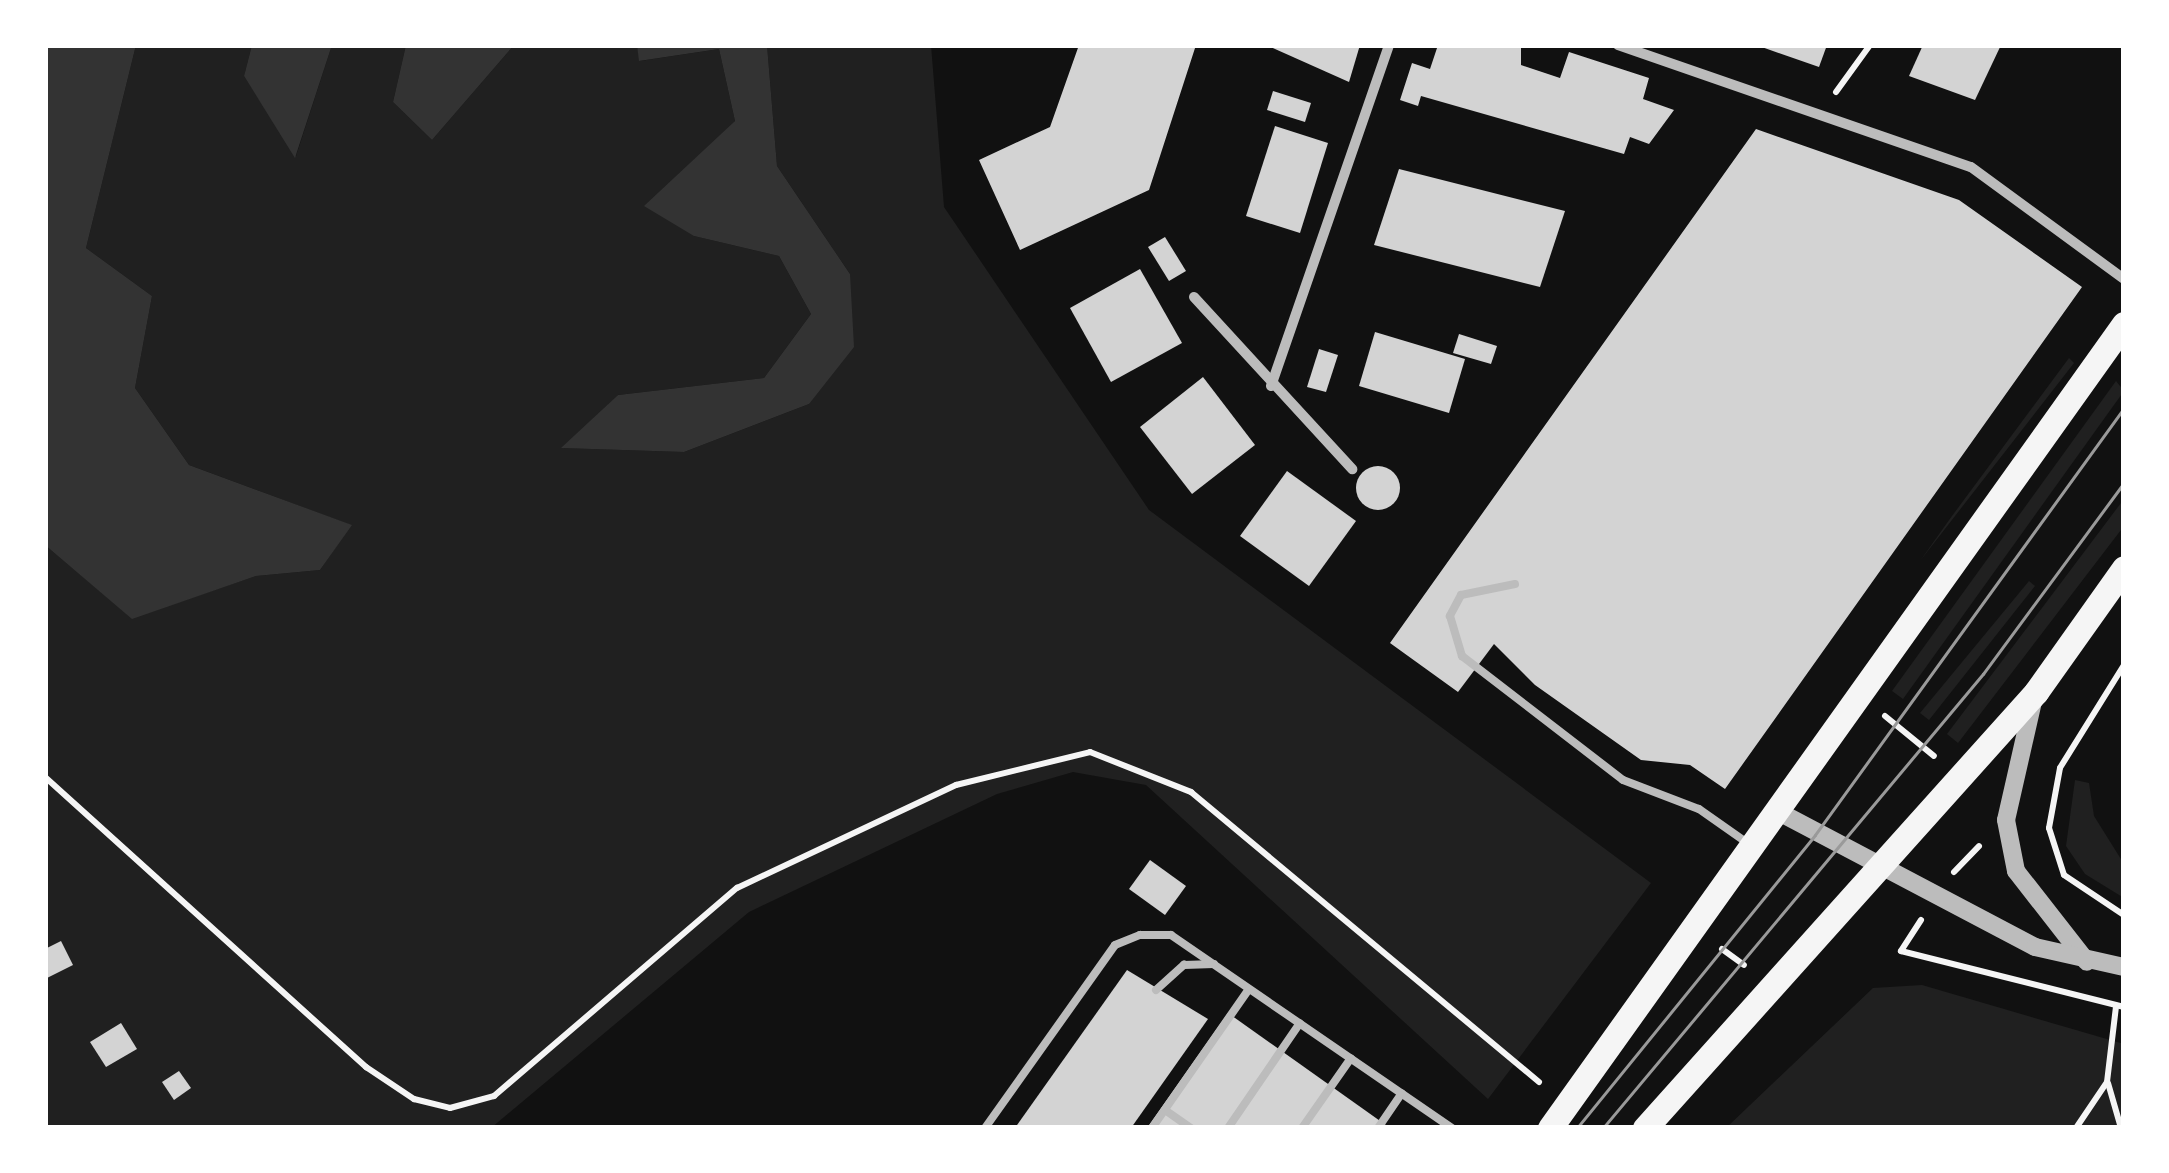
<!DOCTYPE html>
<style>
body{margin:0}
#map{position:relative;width:2169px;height:1173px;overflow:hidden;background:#111;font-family:Mulish,sans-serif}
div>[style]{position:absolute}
.green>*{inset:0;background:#202020}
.water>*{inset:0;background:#333}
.building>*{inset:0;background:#d3d3d3}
.round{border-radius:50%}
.path>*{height:6px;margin:-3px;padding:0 3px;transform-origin:3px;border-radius:3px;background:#f5f5f5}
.service>*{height:8px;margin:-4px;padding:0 4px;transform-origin:4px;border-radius:4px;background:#bcbcbc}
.minor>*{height:10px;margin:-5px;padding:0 5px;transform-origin:5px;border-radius:5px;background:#bcbcbc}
.tertiary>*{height:18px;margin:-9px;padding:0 9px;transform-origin:9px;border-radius:9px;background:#bcbcbc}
.primary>*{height:25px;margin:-12.5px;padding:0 12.5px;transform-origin:12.5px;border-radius:12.5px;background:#f5f5f5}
.tram>*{height:2.5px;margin:-1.25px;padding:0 1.25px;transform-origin:1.25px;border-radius:1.25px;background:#9a9a9a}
span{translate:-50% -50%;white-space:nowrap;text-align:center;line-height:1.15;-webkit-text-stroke:10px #fff;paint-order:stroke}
.frame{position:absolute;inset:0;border:48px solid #fff;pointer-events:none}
</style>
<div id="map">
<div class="green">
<div style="clip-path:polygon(136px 45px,252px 45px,244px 76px,296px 156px,332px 45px,406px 45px,393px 102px,432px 140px,514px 45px,637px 45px,640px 61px,719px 49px,735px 121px,699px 159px,694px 236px,779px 256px,811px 314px,764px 378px,618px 395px,563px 448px,684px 452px,809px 404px,850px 274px,777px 166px,767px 45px,931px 45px,944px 207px,1149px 510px,1651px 883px,1488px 1099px,1146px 785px,1073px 772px,997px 794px,749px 912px,491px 1128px,45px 1128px,45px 545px,132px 618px,256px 576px,320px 570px,351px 525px,189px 465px,135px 388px,152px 296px,86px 248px)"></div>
<div style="clip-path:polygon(2069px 358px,2074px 363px,1920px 561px,1952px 516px)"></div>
<div style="clip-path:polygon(2116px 381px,2124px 391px,1903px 699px,1892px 691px)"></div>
<div style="clip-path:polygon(2124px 499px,2124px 526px,1958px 743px,1947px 734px)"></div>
<div style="clip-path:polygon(2029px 581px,2035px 586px,1929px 720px,1920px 713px)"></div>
<div style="clip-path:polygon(2075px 780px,2089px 783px,2094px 816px,2124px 864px,2124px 898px,2085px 874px,2066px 846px)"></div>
<div style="clip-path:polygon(1922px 985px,2124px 1044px,2124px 1128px,1726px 1128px,1873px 988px)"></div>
</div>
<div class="water">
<div style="clip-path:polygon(45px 45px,136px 45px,86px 248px,152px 296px,135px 388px,189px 465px,352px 525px,320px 570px,256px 576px,132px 619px,45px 545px)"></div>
<div style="clip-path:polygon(252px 45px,332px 45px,295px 158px,244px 76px)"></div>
<div style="clip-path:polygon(406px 45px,514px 45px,432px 140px,393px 102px)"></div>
<div style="clip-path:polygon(637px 45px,767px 45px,777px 166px,850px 274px,854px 347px,809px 404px,684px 452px,561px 448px,618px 395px,764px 378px,811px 314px,779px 256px,694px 236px,644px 206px,735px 121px,719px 49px,639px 61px)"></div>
</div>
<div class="building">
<div style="clip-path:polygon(1079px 45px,1196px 45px,1149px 190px,1020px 250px,979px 160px,1050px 127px)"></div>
<div style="clip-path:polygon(1266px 45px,1360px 45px,1349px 82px)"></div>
<div style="clip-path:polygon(1438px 45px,1521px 45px,1521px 65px,1560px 78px,1569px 52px,1649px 78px,1643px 99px,1674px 110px,1649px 144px,1630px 137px,1624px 154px,1421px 96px,1418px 106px,1400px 100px,1412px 63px,1430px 69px)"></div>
<div style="clip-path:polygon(1756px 45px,1827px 45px,1819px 67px)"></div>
<div style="clip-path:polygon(1923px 45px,2001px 45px,1975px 100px,1909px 76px)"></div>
<div style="clip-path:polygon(1273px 91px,1311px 103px,1305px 122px,1267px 110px)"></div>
<div style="clip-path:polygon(1275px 126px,1328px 143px,1300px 233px,1246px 216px)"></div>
<div style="clip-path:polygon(1756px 129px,1959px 200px,2082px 287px,1725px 789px,1690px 765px,1641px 760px,1535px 685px,1494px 644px,1458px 692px,1390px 643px)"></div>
<div style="clip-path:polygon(1399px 169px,1565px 211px,1540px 287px,1374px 245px)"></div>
<div style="clip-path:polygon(1165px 237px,1186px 271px,1169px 281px,1148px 247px)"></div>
<div style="clip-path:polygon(1140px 269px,1182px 343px,1111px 382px,1070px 308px)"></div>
<div style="clip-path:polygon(1375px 332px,1465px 359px,1449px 413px,1359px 386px)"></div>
<div style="clip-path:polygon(1459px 334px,1497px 346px,1491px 364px,1453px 353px)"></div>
<div style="clip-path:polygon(1319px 349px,1338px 355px,1326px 392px,1307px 387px)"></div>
<div style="clip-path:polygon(1203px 377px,1255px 445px,1192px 494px,1140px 427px)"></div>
<div class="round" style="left:1356px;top:466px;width:44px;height:44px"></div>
<div style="clip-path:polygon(1287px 471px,1356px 521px,1309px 586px,1240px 536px)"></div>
<div style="clip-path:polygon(1150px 860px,1186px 886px,1165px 915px,1129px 889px)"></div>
<div style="clip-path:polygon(61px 941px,73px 965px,45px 979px,45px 949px)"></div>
<div style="clip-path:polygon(1127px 970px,1208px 1019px,1131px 1128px,1015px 1128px)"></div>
<div style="clip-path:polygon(1228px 1013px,1390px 1128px,1147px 1128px)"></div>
<div style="clip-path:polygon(121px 1023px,137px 1049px,106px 1067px,90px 1042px)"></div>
<div style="clip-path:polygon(179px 1071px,191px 1088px,174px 1100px,162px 1082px)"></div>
</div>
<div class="path">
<div style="left:1836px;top:92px;width:58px;rotate:-54.1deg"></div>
<div style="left:2124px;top:665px;width:121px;rotate:121.9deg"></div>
<div style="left:2060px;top:768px;width:61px;rotate:100.4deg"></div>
<div style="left:2049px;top:828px;width:49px;rotate:72.3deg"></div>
<div style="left:2064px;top:875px;width:72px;rotate:33.7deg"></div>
<div style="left:1885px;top:716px;width:63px;rotate:39.2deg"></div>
<div style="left:45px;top:777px;width:433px;rotate:42.1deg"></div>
<div style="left:366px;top:1067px;width:58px;rotate:33.7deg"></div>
<div style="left:414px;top:1099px;width:37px;rotate:14deg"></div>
<div style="left:450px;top:1108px;width:46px;rotate:-15.3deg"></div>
<div style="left:494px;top:1096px;width:320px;rotate:-40.6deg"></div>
<div style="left:737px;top:888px;width:242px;rotate:-25.2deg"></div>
<div style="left:956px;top:785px;width:138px;rotate:-13.8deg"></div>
<div style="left:1090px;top:752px;width:109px;rotate:21.6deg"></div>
<div style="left:1191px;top:792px;width:453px;rotate:39.8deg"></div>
<div style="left:1954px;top:872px;width:36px;rotate:-46deg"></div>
<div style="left:1921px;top:920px;width:37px;rotate:123deg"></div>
<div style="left:1901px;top:951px;width:230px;rotate:14.1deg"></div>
<div style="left:1722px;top:949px;width:27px;rotate:36deg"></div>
<div style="left:2108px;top:1083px;width:47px;rotate:73.9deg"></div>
<div style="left:2076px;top:1128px;width:55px;rotate:-56deg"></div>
<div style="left:2107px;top:1082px;width:77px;rotate:-83.2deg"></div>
</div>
<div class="service">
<div style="left:1515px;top:584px;width:55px;rotate:168.5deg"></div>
<div style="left:1461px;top:595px;width:24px;rotate:118deg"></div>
<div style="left:1450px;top:616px;width:42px;rotate:73.3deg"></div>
<div style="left:1462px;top:656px;width:203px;rotate:37.6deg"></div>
<div style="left:1623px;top:780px;width:81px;rotate:20.9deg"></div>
<div style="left:1699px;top:809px;width:57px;rotate:35.1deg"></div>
<div style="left:1156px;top:990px;width:38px;rotate:-42deg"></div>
<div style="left:1184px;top:965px;width:30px;rotate:-2deg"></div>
<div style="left:1165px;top:1110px;width:32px;rotate:35deg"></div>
<div style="left:985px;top:1128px;width:224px;rotate:-54.6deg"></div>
<div style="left:1115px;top:945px;width:27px;rotate:-22deg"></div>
<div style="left:1140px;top:935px;width:31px"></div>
<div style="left:1171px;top:935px;width:341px;rotate:34.5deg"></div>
<div style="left:1152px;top:1128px;width:169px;rotate:-55.1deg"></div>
<div style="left:1228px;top:1128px;width:127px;rotate:-55.6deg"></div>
<div style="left:1302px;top:1128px;width:85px;rotate:-55deg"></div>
<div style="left:1378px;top:1128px;width:42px;rotate:-55.6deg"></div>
</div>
<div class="minor">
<div style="left:1618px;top:45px;width:373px;rotate:19.1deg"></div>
<div style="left:1971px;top:167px;width:190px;rotate:36.2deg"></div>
<div style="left:1194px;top:297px;width:234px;rotate:47.4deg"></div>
<div style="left:1271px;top:386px;width:361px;rotate:-70.9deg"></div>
</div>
<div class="tertiary">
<div style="left:2034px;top:697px;width:126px;rotate:102.8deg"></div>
<div style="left:2006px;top:820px;width:52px;rotate:78.9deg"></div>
<div style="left:2016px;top:871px;width:115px;rotate:52deg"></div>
<div style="left:1779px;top:812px;width:289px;rotate:27.8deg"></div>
<div style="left:2035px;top:947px;width:91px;rotate:12.7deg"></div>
</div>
<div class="primary">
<div style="left:1550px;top:1128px;width:988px;rotate:-54.48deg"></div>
<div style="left:1645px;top:1128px;width:586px;rotate:-48.11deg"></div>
<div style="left:2036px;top:692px;width:152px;rotate:-54.6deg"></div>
</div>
<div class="tram">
<div style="left:1577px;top:1128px;width:377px;rotate:-50.9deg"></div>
<div style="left:1815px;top:835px;width:527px;rotate:-54.11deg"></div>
<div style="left:1603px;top:1128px;width:592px;rotate:-50.07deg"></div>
<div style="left:1983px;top:674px;width:237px;rotate:-53.6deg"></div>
</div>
<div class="frame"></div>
</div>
